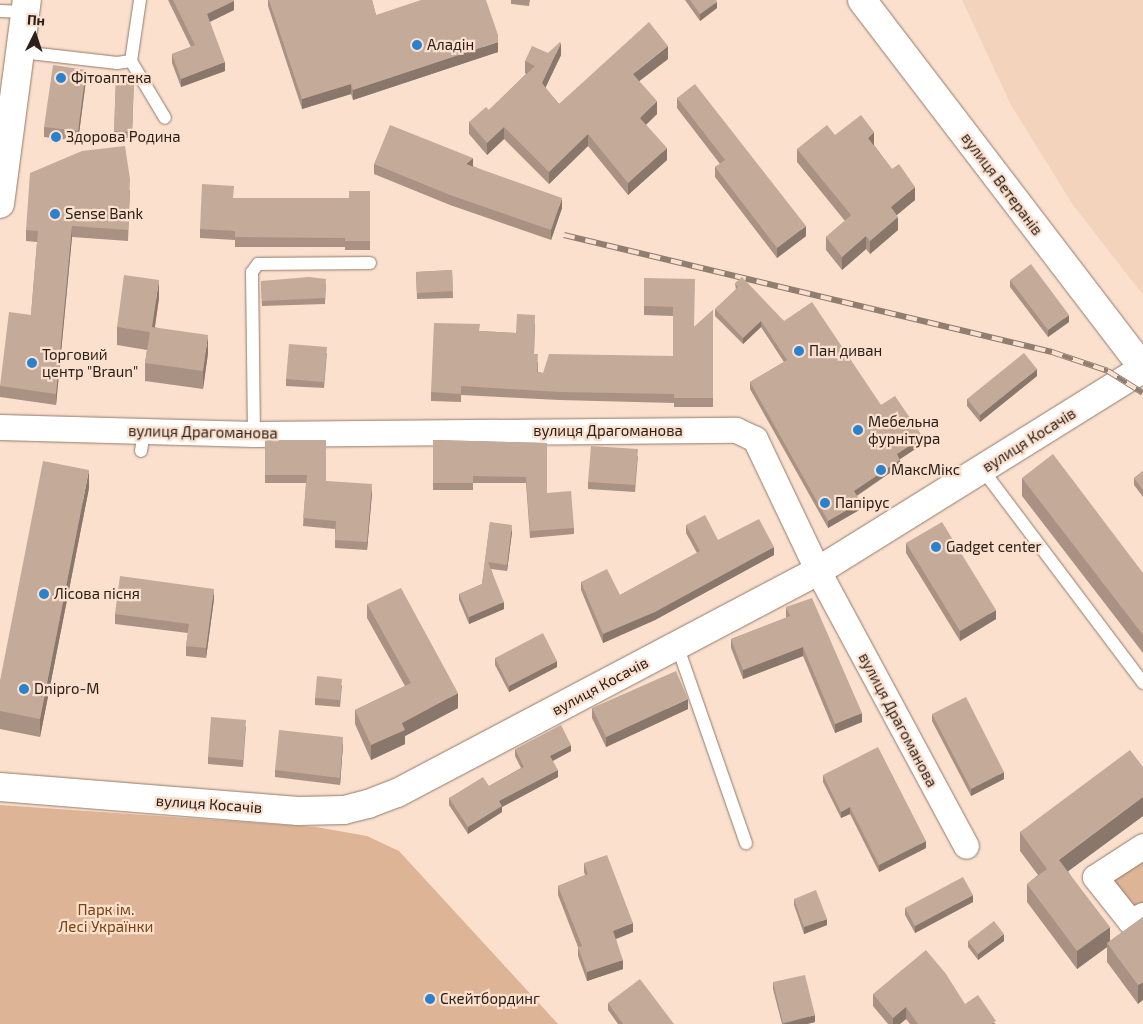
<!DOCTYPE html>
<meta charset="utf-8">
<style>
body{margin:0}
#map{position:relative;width:1143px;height:1024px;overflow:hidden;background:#fbe0ce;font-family:"Exo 2",sans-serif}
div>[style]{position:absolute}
.built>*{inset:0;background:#f4d3bc}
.green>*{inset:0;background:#deb496}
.roads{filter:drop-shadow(0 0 1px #927a69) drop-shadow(0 0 1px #927a69)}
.service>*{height:12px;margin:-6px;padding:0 6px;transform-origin:6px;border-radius:6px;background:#fff}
.minor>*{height:25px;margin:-12.5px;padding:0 12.5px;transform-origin:12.5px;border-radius:12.5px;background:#fff}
.tertiary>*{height:28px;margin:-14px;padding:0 14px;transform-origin:14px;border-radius:14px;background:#fff}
.rail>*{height:5.5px;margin-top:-2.75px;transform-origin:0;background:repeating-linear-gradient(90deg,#fbe0ce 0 11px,#907e71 0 22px);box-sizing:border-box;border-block:1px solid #907e71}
.wall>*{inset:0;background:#a99284}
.shaded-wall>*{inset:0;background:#89776b}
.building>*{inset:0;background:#c4aa99}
.dots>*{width:14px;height:14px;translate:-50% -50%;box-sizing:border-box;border:2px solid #fbe0ce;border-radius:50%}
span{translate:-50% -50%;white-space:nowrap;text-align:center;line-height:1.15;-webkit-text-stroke:4.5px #fbe0ce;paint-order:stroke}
.poi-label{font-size:15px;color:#2a2019}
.left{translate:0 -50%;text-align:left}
.street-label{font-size:15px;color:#2a2019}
.park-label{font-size:15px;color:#7b410e}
.north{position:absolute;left:10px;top:10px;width:50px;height:50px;-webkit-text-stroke:4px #fbe0ce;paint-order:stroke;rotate:4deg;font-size:14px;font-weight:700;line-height:20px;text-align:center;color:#2a2019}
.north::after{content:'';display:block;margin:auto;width:18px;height:22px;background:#2a2019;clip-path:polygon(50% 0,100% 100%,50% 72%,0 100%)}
</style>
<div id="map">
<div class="built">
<div style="clip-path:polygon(962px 0,1143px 0,1143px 295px,1073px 205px,1011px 105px)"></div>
</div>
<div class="green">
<div style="clip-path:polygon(0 805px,316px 827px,367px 836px,399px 851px,558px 1024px,0 1024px)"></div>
<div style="clip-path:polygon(1143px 857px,1143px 904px,1131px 909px,1108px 879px)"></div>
</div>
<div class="roads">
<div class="service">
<div style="left:0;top:11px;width:26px;rotate:2deg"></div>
<div style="left:21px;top:52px;width:97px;rotate:6.5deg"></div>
<div style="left:117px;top:63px;width:14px;rotate:-8deg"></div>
<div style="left:131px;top:61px;width:62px;rotate:-81.6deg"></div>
<div style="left:131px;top:61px;width:66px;rotate:59.2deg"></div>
<div style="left:254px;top:434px;width:162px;rotate:-90.7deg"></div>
<div style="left:252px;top:272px;width:10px;rotate:-53deg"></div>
<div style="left:258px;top:264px;width:112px;rotate:-0.5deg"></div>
<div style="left:141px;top:451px;width:20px;rotate:-81deg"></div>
<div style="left:982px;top:469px;width:268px;rotate:53deg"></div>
<div style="left:677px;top:645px;width:210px;rotate:70.8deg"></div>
</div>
<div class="minor">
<div style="left:0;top:427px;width:254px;rotate:1.6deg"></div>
<div style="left:254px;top:434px;width:482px;rotate:-0.5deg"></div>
<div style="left:736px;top:430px;width:21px;rotate:25deg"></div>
<div style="left:755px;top:439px;width:146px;rotate:64.5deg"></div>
<div style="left:818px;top:571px;width:312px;rotate:61.7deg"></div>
<div style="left:1143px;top:846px;width:57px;rotate:147.1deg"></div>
<div style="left:1095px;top:877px;width:56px;rotate:51.5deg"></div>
<div style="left:1130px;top:921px;width:14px;rotate:-25deg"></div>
</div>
<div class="tertiary">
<div style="left:862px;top:0;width:462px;rotate:52.6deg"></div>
<div style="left:0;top:204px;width:206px;rotate:-82.5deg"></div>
<div style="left:0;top:787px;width:299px;rotate:4.6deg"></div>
<div style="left:298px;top:811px;width:46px;rotate:-1.2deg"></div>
<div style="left:344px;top:810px;width:25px;rotate:-14deg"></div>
<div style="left:368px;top:804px;width:31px;rotate:-21deg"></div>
<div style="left:397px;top:793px;width:476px;rotate:-27.8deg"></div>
<div style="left:818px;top:571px;width:383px;rotate:-31.9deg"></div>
</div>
</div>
<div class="rail">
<div style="left:564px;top:235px;width:502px;rotate:13.48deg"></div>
<div style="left:1052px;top:352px;width:59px;rotate:18.7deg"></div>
<div style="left:1108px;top:371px;width:41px;rotate:32.2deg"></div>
</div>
<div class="wall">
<div style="clip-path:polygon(168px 0,234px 0,234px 10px,210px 22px,225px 71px,181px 87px,172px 63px,172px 54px,191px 47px)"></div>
<div style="clip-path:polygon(268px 0,372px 0,376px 15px,498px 52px,353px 100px,351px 94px,302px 109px,268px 6px)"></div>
<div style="clip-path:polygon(511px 0,530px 0,529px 6px,511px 4px)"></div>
<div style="clip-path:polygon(685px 0,716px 0,717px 8px,700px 21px)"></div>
<div style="clip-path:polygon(548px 53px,561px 55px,545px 88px,559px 104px,668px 59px,639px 81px,657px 114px,646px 125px,667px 160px,628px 195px,588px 146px,549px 184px,504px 139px,487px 155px,469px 134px,469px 122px,489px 110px,526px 74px,525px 73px,525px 61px)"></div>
<div style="clip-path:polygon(116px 77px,134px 78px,132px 138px,114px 138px)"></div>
<div style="clip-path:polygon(86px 80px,78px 141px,44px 137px,44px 127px)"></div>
<div style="clip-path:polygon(677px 98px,806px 236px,777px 258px,715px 177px,715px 167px,720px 164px,677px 108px)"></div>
<div style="clip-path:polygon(835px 135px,874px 145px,915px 200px,896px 215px,898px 230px,870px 254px,866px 249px,842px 270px,826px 250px,826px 237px,845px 221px,797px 162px,797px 149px)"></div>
<div style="clip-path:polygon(374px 164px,473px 166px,562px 208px,551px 240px,450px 205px,374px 174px)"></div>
<div style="clip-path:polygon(130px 190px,128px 241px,72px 237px,56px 405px,0 397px,0 386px,31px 315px,37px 242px,26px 241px,26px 230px)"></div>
<div style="clip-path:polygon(370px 191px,370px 250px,345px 250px,345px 247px,235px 247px,235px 240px,200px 238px,200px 229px,234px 198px,349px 198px)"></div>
<div style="clip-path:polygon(452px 270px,453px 298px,417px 299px,416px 272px)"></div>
<div style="clip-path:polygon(644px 278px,694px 327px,713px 310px,713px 407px,674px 407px,674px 403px,559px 400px,461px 395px,461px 402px,431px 401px,431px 392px,480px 331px,516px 333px,535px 324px,534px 354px,538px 363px,538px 372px,543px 373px,673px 356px,673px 316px,644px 315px)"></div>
<div style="clip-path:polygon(1010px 280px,1069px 322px,1048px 337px,1010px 287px)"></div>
<div style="clip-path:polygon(261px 281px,326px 284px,325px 304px,262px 306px)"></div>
<div style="clip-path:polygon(735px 283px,784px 321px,881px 405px,923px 444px,900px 459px,900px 466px,857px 496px,861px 509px,828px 528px,750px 389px,750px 382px,784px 362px,761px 327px,743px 344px,715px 316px,715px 309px,736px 290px)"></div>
<div style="clip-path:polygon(159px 298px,155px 327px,208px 353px,203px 389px,145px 381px,145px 363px,147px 350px,117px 345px,117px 327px)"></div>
<div style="clip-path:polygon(327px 353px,324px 388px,286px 386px,286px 379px)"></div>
<div style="clip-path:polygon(1037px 376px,980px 422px,967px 406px,967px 399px)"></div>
<div style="clip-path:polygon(265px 440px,326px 481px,372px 493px,367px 550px,335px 548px,335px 529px,303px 526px,306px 483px,265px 483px)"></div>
<div style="clip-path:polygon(433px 440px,547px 443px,547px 493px,574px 528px,574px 534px,530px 538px,526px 483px,473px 483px,473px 490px,433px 490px)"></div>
<div style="clip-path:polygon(638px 456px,635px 492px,588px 489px,588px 482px)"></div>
<div style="clip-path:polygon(1143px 471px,1143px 497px,1134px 485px,1134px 478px)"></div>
<div style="clip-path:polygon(1022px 478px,1143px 573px,1143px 653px,1022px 496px)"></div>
<div style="clip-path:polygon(89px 488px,40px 737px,0 729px,0 681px)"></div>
<div style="clip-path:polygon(490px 522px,512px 532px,507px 571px,491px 569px,504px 609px,469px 624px,459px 600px,459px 594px,482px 584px)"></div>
<div style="clip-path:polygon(686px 525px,718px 540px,774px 555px,655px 620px,603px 643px,581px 590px,581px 582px,620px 595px,697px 553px,686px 533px)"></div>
<div style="clip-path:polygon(906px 543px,996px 619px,960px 641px,906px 553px)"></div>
<div style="clip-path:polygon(214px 599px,206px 658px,186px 656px,186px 646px,188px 633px,115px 624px,115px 614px)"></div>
<div style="clip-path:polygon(367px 604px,458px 708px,405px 736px,405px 744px,371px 760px,355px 724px,355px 710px,405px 686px,367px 618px)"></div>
<div style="clip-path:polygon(786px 607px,862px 722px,835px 733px,803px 656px,743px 679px,731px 648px,731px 639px,786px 618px)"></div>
<div style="clip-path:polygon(495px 658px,557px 667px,509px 692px,495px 665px)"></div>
<div style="clip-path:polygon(342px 685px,340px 707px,315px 705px,315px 698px)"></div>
<div style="clip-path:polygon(592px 708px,688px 709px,606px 747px,592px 718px)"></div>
<div style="clip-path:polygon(932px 714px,1004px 779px,971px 796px,932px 721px)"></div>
<div style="clip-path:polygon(246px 726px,243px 767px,208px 764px,208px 757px)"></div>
<div style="clip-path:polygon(343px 744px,340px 785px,275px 777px,275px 770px)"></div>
<div style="clip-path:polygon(515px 749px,571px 751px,553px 761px,558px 777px,502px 807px,502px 812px,468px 834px,449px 805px,449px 798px,489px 786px,521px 768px,515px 756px)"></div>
<div style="clip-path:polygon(1143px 767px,1143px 816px,1068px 871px,1110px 941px,1143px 917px,1138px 1004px,1107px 962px,1107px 947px,1077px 969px,1027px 902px,1027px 884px,1038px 875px,1020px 851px,1020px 832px)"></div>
<div style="clip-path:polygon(823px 775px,926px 848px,879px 872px,850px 814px,841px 818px,823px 782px)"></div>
<div style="clip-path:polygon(584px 863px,633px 932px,616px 939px,623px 969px,587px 981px,578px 956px,578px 947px,558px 895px,558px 886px,585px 875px,584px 872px)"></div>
<div style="clip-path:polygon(794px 899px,827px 925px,804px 934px,794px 905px)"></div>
<div style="clip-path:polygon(973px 902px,915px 933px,905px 915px,905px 908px)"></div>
<div style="clip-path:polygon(968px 941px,1004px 941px,978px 960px,968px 947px)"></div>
<div style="clip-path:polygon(773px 982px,815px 1022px,807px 1024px,782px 1024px,773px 989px)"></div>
<div style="clip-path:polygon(873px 994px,965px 1004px,996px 1024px,910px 1024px,906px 1019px,900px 1024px,888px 1024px,873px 1006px)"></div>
<div style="clip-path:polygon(608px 1003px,674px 1024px,618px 1024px,608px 1010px)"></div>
</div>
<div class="shaded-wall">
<div style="clip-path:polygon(234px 1px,234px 10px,207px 23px,207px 14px)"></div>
<div style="clip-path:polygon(717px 2px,717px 8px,700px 21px,700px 14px)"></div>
<div style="clip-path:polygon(498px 42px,498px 52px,353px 100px,353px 90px)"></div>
<div style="clip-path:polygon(561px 43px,561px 55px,542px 95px,542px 83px)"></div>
<div style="clip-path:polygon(668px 46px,668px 59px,633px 86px,633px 74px)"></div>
<div style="clip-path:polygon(225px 62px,225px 71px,181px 87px,181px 79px)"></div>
<div style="clip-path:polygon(86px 70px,86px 80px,78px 141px,78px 131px)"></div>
<div style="clip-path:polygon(351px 84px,351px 94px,302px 109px,302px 99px)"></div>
<div style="clip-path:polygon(657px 101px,657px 114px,640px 130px,640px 118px)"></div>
<div style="clip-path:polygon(504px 127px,504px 139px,487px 155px,487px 143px)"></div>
<div style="clip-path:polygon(874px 132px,874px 145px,868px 151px,868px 138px)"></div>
<div style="clip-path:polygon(588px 134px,588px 146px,549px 184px,549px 172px)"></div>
<div style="clip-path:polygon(667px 148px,667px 160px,628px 195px,628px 183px)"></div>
<div style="clip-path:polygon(473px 158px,473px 168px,466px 164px)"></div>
<div style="clip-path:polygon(915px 187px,915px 200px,891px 220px,891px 207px)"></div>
<div style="clip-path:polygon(562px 198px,562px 208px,551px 240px,551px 230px)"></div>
<div style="clip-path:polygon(898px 217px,898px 230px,870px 254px,870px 241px)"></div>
<div style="clip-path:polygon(72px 226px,72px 237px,56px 405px,56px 394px)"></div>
<div style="clip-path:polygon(806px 226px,806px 236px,777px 258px,777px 248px)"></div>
<div style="clip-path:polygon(866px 236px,866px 249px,842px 270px,842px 257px)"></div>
<div style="clip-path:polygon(159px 280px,159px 298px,152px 345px,152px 327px)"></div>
<div style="clip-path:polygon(1069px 315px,1069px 322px,1048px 337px,1048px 330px)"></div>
<div style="clip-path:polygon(761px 321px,761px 327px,743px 344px,743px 338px)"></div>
<div style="clip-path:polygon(208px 335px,208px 353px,203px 389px,203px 371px)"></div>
<div style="clip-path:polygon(1037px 369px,1037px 376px,980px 422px,980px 415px)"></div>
<div style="clip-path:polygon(923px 437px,923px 444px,897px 461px,897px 454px)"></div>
<div style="clip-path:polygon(900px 460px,900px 466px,854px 497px,854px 491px)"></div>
<div style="clip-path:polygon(89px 470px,89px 488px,40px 737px,40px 719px)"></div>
<div style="clip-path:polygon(372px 484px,372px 493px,367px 550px,367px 542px)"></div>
<div style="clip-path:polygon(861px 502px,861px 509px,828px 528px,828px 521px)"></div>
<div style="clip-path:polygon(512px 525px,512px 532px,507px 571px,507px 565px)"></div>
<div style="clip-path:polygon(774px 547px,774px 555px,655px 620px,603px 643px,603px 634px)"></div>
<div style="clip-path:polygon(214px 589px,214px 599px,206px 658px,206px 648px)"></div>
<div style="clip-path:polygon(504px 602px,504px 609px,469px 624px,469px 617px)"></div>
<div style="clip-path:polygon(996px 610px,996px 619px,960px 641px,960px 631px)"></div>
<div style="clip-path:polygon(803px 647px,803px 656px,743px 679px,743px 670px)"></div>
<div style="clip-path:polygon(557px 661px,557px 667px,509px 692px,509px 686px)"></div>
<div style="clip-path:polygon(458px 693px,458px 708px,405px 736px,405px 744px,371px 760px,371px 745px,402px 723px)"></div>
<div style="clip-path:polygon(688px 699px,688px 709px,606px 747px,606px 737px)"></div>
<div style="clip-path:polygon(862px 713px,862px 722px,835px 733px,835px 724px)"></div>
<div style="clip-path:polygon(343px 737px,343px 744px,340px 785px,340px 778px)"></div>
<div style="clip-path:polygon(571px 745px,571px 751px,550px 762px,550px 756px)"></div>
<div style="clip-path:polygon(558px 770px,558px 777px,502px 807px,502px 812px,468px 834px,468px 827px,499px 801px)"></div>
<div style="clip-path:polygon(1004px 772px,1004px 779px,971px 796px,971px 789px)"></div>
<div style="clip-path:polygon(1143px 797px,1143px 816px,1059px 878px,1059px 860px)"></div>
<div style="clip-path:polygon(850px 807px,850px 814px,841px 818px,841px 812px)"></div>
<div style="clip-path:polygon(926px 841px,926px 848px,879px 872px,879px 865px)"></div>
<div style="clip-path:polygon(973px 895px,973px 902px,915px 933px,915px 926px)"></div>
<div style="clip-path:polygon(827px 919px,827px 925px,804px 934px,804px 927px)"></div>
<div style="clip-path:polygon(633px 923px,633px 932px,613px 940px,613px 931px)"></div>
<div style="clip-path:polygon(1110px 927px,1110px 945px,1107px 943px,1107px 947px,1077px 969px,1077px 951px)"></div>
<div style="clip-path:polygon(1004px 934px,1004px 941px,978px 960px,978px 954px)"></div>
<div style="clip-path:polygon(623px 960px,623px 969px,587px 981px,587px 972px)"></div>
<div style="clip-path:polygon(1143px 982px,1143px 1000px,1138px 1004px,1138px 985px)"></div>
<div style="clip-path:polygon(906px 1007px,906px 1019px,900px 1024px,893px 1024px,893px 1018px)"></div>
<div style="clip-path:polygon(815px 1015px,815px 1022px,807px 1024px,783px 1024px)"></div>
</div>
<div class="building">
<div style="clip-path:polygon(173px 0,234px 0,234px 1px,207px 14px,225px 62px,181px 79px,172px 54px,195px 45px)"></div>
<div style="clip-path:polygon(269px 0,372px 0,376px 15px,421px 0,486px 0,498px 35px,498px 42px,353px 90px,351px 84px,302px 99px)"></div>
<div style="clip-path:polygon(690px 0,716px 0,717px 2px,700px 14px)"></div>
<div style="clip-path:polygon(649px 22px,668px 46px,633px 74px,657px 101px,640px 118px,667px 148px,628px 183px,588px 134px,549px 172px,504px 127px,487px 143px,469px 122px,486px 107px,489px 110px,535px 66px,525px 61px,532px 46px,548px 53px,560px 42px,561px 43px,542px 83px,559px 104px)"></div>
<div style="clip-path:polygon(53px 65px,86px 70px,78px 131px,44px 127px)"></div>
<div style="clip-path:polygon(116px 77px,134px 78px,132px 132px,114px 131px)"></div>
<div style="clip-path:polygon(695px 84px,806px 226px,777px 248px,715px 167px,725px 160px,677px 98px)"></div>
<div style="clip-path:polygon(861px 115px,874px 132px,868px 138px,892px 169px,899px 164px,915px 187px,891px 207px,898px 217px,870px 241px,866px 236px,842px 257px,826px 237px,851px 215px,797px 149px,827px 125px,835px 135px)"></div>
<div style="clip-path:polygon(390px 125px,473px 158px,466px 164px,562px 198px,551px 230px,450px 195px,374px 164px)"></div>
<div style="clip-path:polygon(125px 146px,130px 179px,128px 230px,72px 226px,56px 394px,0 386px,9px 312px,31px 315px,38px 231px,26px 230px,30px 173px,82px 151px)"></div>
<div style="clip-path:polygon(202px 184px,234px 186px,233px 198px,349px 198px,349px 191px,370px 191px,370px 241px,345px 241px,345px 238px,235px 237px,235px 231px,200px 229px)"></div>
<div style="clip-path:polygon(1031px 264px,1069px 315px,1048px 330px,1010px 280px)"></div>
<div style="clip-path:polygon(452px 270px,453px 291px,417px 293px,416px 272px)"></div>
<div style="clip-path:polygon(124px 275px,159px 280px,152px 327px,208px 335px,203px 371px,145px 363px,150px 332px,117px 327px)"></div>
<div style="clip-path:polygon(309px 277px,326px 279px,325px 298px,262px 301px,261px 281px)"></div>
<div style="clip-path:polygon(742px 277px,784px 321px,812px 302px,881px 405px,895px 396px,923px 437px,897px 454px,900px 460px,854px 491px,861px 502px,828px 521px,750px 382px,787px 360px,761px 321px,743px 338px,715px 309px,738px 287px,735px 283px)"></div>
<div style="clip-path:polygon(644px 278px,695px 279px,694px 327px,713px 310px,713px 398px,674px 398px,674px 394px,559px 392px,461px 386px,461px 394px,431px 392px,434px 323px,480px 324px,479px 331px,516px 333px,517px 314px,535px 315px,534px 354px,538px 354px,537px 372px,543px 373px,549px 354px,673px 356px,673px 307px,644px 306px)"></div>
<div style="clip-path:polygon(289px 344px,327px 347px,324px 382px,286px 379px)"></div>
<div style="clip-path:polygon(1024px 353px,1037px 369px,980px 415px,967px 399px)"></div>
<div style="clip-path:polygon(265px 440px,326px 440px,326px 481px,372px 484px,367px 542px,335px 540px,336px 521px,303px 518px,307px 475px,265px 475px)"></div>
<div style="clip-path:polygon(433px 440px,547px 443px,547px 493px,571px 491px,574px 528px,530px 531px,526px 477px,473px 476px,473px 483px,433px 483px)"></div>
<div style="clip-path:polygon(591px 446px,638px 449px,635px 485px,588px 482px)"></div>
<div style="clip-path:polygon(1053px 454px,1143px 573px,1143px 635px,1022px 478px)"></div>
<div style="clip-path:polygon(43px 461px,89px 470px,40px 719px,0 711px,0 681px)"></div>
<div style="clip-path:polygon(1143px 471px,1143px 490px,1134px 478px)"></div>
<div style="clip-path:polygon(705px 515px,718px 540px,759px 519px,774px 547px,655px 612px,603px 634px,581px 582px,607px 569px,620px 595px,700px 551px,686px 525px)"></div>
<div style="clip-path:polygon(490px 522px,512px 525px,507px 565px,488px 562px,504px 602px,469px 617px,459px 594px,482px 584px)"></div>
<div style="clip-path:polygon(942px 522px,996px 610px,960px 631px,906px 543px)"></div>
<div style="clip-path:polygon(120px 576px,214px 589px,206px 648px,186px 646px,189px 624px,115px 614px)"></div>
<div style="clip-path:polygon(401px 588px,458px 693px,402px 723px,405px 730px,371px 745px,355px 710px,411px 683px,367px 604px)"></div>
<div style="clip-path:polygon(812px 598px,862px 713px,835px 724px,803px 647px,743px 670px,731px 639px,790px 616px,786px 607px)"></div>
<div style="clip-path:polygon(543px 633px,557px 661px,509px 686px,495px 658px)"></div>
<div style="clip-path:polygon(676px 671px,688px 699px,606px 737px,592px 708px)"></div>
<div style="clip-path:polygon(317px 676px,342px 679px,340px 700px,315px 698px)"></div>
<div style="clip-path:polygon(966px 697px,1004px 772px,971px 789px,932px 714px)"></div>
<div style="clip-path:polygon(211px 717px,246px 720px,243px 760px,208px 757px)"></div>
<div style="clip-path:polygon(561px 725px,571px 745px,550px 756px,558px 770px,499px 801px,502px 806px,468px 827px,449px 798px,483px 777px,489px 786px,524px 767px,515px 749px)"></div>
<div style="clip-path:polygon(279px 730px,343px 737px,340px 778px,275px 770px)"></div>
<div style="clip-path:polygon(878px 747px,926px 841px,879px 865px,850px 807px,841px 812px,823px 775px)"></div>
<div style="clip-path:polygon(1130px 750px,1143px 767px,1143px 797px,1059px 860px,1110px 927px,1077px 951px,1027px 884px,1047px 869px,1020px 832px)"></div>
<div style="clip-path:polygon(607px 855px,633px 923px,613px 931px,623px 960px,587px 972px,578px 947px,582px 946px,558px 886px,588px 874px,584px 863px)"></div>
<div style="clip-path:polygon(963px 877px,973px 895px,915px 926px,905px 908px)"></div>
<div style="clip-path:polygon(816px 890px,827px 919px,804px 927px,794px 899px)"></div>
<div style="clip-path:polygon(1143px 917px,1143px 982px,1138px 985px,1107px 943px)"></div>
<div style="clip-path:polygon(994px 921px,1004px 934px,978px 954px,968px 941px)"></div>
<div style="clip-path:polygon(926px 950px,946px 974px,965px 1004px,978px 995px,996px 1021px,991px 1024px,918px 1024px,906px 1007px,893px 1018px,873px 994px)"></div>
<div style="clip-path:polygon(805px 975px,815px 1015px,783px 1023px,773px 982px)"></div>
<div style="clip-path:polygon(640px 979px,674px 1024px,623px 1024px,608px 1003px)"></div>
</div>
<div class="dots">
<div style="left:417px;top:45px;background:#2a82cf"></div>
<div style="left:61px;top:78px;background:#2a82cf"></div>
<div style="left:56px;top:137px;background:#2a82cf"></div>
<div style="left:55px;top:214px;background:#2a82cf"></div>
<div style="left:799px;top:351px;background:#2a82cf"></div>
<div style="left:32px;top:363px;background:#2a82cf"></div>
<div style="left:858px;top:430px;background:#2a82cf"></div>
<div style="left:881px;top:470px;background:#2a82cf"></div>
<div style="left:825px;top:503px;background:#2a82cf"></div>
<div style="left:936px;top:547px;background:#2a82cf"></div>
<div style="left:44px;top:594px;background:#2a82cf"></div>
<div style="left:24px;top:689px;background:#2a82cf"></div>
<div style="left:430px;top:999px;background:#2a82cf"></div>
</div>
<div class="poi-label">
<span class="left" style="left:427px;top:45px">Аладін</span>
<span class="left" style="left:71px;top:78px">Фітоаптека</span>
<span class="left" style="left:66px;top:137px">Здорова Родина</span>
<span class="left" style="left:65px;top:214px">Sense Bank</span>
<span class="left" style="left:809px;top:351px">Пан диван</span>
<span class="left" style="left:42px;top:363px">Торговий<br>центр "Braun"</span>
<span class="left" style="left:868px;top:430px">Мебельна<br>фурнітура</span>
<span class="left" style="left:891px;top:470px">МаксМікс</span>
<span class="left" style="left:835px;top:503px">Папірус</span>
<span class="left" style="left:946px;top:547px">Gadget center</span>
<span class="left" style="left:54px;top:594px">Лісова пісня</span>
<span class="left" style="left:34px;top:689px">Dnipro-M</span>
<span class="left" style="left:440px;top:999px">Скейтбординг</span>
</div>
<div class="street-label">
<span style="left:1002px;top:184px;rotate:53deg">вулиця Ветеранів</span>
<span style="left:608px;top:431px">вулиця Драгоманова</span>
<span style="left:203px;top:432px;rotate:1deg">вулиця Драгоманова</span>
<span style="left:1029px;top:440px;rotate:-32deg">вулиця Косачів</span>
<span style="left:600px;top:686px;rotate:-28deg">вулиця Косачів</span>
<span style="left:898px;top:720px;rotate:62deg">вулиця Драгоманова</span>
<span style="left:209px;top:804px;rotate:4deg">вулиця Косачів</span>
</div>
<div class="park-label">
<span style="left:106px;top:918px">Парк ім.<br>Лесі Українки</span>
</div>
<div class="north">Пн</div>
</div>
